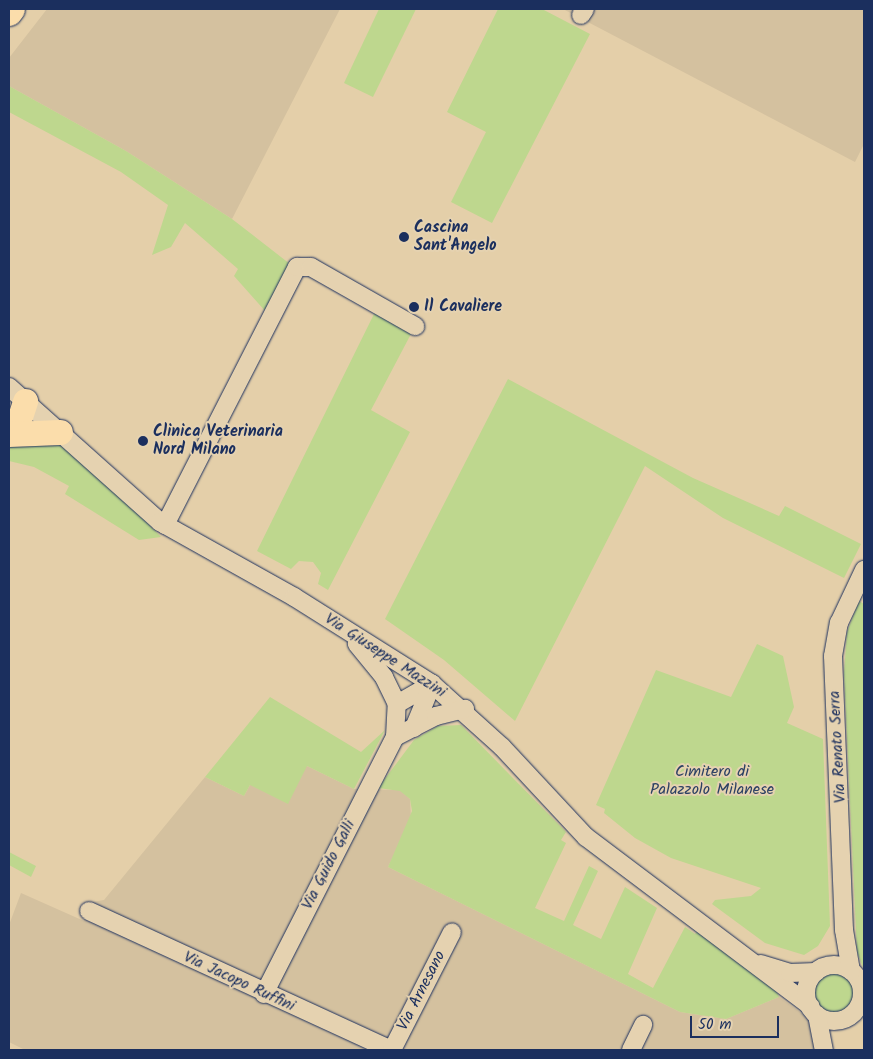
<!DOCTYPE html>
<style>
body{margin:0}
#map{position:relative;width:873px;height:1059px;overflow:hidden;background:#e4cfa9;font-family:Kalam,sans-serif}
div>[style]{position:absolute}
.built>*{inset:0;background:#d4c19f}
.green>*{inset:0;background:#bed78e}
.round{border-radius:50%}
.roads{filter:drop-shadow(0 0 1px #1b2f5e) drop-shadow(0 0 1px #1b2f5e)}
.minor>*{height:18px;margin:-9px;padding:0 9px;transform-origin:9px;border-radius:9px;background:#e5d2b0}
.minor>.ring{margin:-9px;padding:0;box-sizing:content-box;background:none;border:18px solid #e5d2b0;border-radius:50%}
.highway>*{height:25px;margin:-12.5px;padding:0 12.5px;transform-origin:12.5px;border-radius:12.5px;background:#fbddab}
.dots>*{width:14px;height:14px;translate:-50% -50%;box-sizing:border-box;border:2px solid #e5d2b0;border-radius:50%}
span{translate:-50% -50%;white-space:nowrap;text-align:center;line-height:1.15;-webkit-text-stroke:4px #e5d2b0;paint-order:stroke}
.poi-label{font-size:16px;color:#1b2f5e;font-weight:700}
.left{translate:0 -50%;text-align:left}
.street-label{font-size:16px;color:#1b2f5e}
.park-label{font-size:16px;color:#2b4063}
.frame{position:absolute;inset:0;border:10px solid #1b2f5e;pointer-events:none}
.scale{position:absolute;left:690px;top:1016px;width:89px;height:22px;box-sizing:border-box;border:2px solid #1b2f5e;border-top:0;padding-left:6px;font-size:15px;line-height:18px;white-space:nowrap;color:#1b2f5e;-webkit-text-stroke:4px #e5d2b0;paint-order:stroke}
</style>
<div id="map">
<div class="built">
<div style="clip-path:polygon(47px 9px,340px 9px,232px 219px,126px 151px,9px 86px,9px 58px)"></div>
<div style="clip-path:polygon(563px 9px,864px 9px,864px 144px,855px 162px)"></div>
<div style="clip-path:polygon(307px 766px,354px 789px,400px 790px,410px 799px,411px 819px,388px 867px,680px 1012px,726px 1019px,779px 997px,811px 1020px,820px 1050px,25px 1050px,9px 1042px,9px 925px,21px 893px,84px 921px,92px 902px,104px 900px,205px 777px,244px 796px,250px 785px)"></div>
</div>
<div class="green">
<div style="clip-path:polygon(379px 9px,416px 9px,373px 97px,344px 83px)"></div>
<div style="clip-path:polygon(498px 9px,542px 9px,590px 34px,492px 223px,451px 202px,486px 132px,447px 112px)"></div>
<div style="clip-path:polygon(9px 86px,126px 151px,232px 219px,290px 264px,266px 312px,234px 276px,238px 269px,185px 223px,171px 247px,152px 255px,168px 205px,121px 172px,9px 112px)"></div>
<div style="clip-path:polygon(375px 312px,412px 332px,371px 410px,410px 432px,328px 590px,318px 584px,321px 573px,313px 562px,299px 561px,291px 569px,257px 551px)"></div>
<div style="clip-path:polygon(508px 379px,693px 478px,779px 516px,785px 506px,861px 544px,844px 578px,723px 518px,645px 466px,515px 721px,444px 660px,385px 619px)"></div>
<div style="clip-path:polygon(9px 439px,55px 440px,125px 500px,161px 537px,139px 540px,65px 494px,69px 486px,34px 467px,9px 461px)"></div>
<div style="clip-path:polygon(859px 601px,864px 604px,864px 970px,857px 952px,844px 673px,847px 632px)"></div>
<div style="clip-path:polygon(757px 644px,783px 656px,794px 707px,787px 723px,823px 739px,830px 926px,818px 946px,804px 955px,765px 943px,712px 904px,715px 900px,751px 896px,761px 888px,671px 858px,635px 838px,604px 813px,605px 809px,596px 805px,656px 670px,731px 697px)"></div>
<div style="clip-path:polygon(270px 697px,361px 752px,385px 730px,354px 789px,307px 766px,288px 804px,250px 785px,244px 796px,205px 777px)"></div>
<div style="clip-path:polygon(461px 725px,566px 832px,561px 840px,566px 843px,535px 908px,564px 921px,589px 866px,598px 871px,573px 925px,601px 939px,625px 887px,657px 908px,628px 974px,653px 988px,685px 927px,695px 934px,698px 930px,776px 989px,779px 997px,726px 1019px,680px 1012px,388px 867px,412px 811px,410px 799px,400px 791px,378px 788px,414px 740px,438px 726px)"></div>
<div style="clip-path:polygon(9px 852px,36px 866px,31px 877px,9px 865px)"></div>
<div class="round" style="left:815px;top:973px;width:40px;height:40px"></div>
</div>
<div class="roads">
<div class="minor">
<div style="left:581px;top:15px;width:7px;rotate:-56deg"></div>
<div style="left:9px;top:387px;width:203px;rotate:41.8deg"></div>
<div style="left:160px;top:522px;width:154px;rotate:29.2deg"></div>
<div style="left:294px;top:597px;width:163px;rotate:32.2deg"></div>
<div style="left:432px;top:684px;width:94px;rotate:42deg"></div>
<div style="left:502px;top:747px;width:123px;rotate:47deg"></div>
<div style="left:586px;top:837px;width:281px;rotate:37deg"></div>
<div style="left:165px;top:525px;width:290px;rotate:-62.9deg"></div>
<div style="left:297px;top:267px;width:14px"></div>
<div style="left:311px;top:267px;width:120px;rotate:29.6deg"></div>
<div style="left:397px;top:704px;width:40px;rotate:-29.7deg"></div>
<div style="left:414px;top:728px;width:48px;rotate:-67.8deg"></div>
<div style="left:395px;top:737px;width:46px;rotate:-27.1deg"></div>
<div style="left:436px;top:716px;width:30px;rotate:-14deg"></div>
<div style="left:89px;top:911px;width:332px;rotate:24.7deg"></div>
<div style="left:761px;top:964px;width:30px;rotate:17deg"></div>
<div style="left:790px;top:973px;width:26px;rotate:-2deg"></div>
<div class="ring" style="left:806px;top:965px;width:38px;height:38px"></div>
<div style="left:851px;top:971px;width:42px;rotate:-99.7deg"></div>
<div style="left:844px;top:930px;width:274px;rotate:-92.3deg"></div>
<div style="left:833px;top:656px;width:34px;rotate:-80deg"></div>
<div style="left:839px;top:623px;width:59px;rotate:-64.7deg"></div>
<div style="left:264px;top:994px;width:288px;rotate:-63deg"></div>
<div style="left:395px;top:737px;width:33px;rotate:-87deg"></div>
<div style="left:397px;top:704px;width:30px;rotate:-116deg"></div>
<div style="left:384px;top:677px;width:43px;rotate:-129.3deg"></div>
<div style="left:817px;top:1015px;width:36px;rotate:79deg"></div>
<div style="left:392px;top:1050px;width:132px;rotate:-63deg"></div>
<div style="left:631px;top:1050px;width:28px;rotate:-64deg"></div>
</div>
<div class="highway">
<div style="left:9px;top:13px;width:5px;rotate:-53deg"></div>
<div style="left:9px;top:430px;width:14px;rotate:-45deg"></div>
<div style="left:19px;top:420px;width:20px;rotate:-72deg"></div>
<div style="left:9px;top:434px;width:51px;rotate:-2.2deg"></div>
</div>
</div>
<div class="dots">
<div style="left:404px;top:237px;background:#1b2f5e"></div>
<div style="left:414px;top:307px;background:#1b2f5e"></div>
<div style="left:143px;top:441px;background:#1b2f5e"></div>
</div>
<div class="poi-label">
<span class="left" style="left:414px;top:237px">Cascina<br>Sant'Angelo</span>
<span class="left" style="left:424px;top:307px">Il Cavaliere</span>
<span class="left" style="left:153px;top:441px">Clinica Veterinaria<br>Nord Milano</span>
</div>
<div class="street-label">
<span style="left:385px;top:656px;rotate:33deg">Via Giuseppe Mazzini</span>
<span style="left:838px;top:747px;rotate:-93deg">Via Renato Serra</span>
<span style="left:329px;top:865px;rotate:-63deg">Via Guido Galli</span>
<span style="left:239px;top:982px;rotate:25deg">Via Jacopo Ruffini</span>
<span style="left:422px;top:991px;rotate:-63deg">Via Arnesano</span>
</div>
<div class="park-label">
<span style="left:712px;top:781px">Cimitero di<br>Palazzolo Milanese</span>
</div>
<div class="frame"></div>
<div class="scale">50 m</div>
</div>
